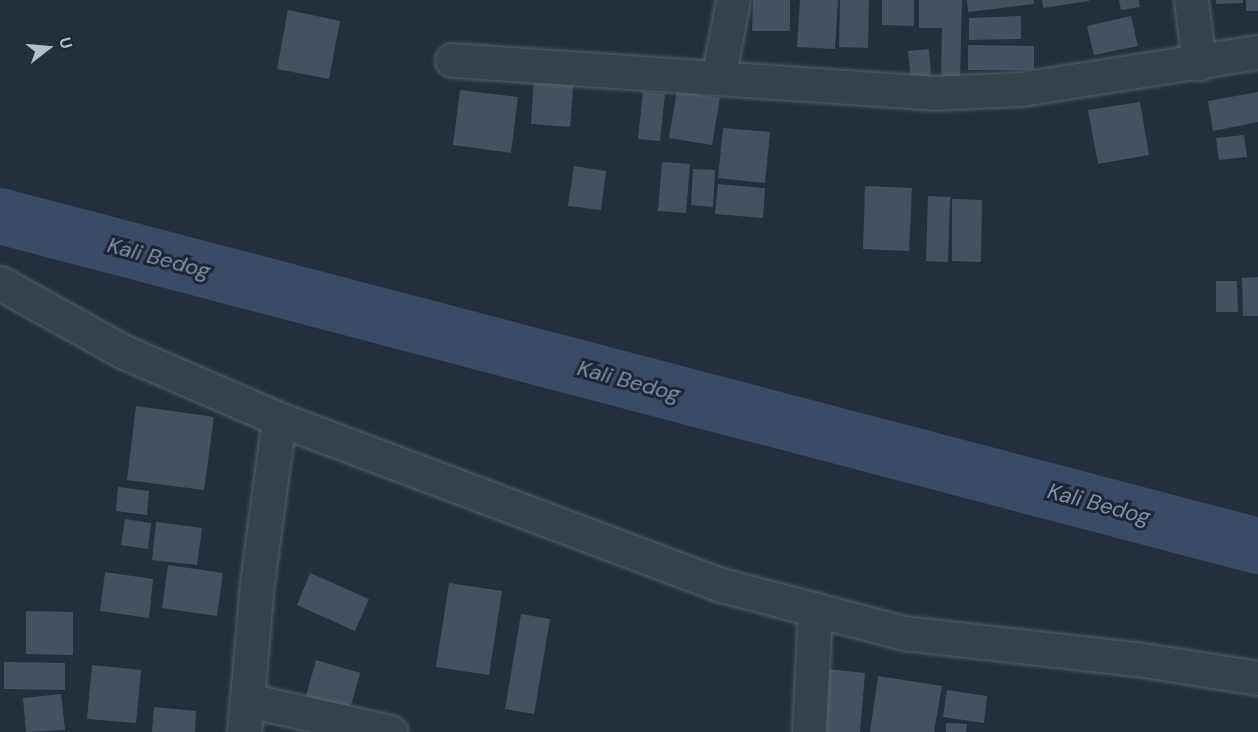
<!DOCTYPE html>
<style>
body{margin:0}
#map{position:relative;width:1258px;height:732px;overflow:hidden;background:#242f3e;font-family:"DM Sans",sans-serif}
div>[style]{position:absolute}
.river>*{height:56px;margin:-28px;padding:0 28px;transform-origin:28px;border-radius:28px;background:#394c67}
.building>*{inset:0;background:#455162}
.roads{filter:drop-shadow(0 0 2px #565f6c) drop-shadow(0 0 2px #565f6c)}
.minor>*{height:33px;margin:-16.5px;padding:0 16.5px;transform-origin:16.5px;border-radius:16.5px;background:#38414e}
span{translate:-50% -50%;white-space:nowrap;text-align:center;line-height:1.15;-webkit-text-stroke:6px #1d2633;paint-order:stroke}
.water-label{font-size:22px;color:#7c92b1;font-style:italic}
.north{position:absolute;left:18px;top:18px;width:60px;height:60px;-webkit-text-stroke:4px #1d2633;paint-order:stroke;rotate:74deg;font-size:16px;font-weight:700;line-height:24px;text-align:center;color:#b4bcc9}
.north::after{content:'';display:block;margin:auto;width:21px;height:27px;background:#b4bcc9;clip-path:polygon(50% 0,100% 100%,50% 72%,0 100%)}
</style>
<div id="map">
<div class="river">
<div style="left:0;top:216px;width:1301px;rotate:14.7deg"></div>
</div>
<div class="building">
<div style="clip-path:polygon(753px 0,790px 0,790px 31px,752px 31px)"></div>
<div style="clip-path:polygon(800px 0,838px 0,835px 49px,797px 47px)"></div>
<div style="clip-path:polygon(840px 0,869px 0,868px 48px,839px 47px)"></div>
<div style="clip-path:polygon(882px 0,914px 0,914px 26px,882px 25px)"></div>
<div style="clip-path:polygon(919px 0,962px 0,960px 77px,941px 77px,942px 28px,919px 28px)"></div>
<div style="clip-path:polygon(967px 0,1034px 0,1034px 4px,968px 12px)"></div>
<div style="clip-path:polygon(1042px 0,1089px 0,1089px 1px,1043px 8px)"></div>
<div style="clip-path:polygon(1119px 0,1139px 0,1140px 7px,1121px 10px)"></div>
<div style="clip-path:polygon(1216px 0,1243px 0,1243px 3px,1216px 4px)"></div>
<div style="clip-path:polygon(1246px 0,1258px 0,1258px 11px,1246px 11px)"></div>
<div style="clip-path:polygon(288px 10px,340px 21px,329px 79px,277px 69px)"></div>
<div style="clip-path:polygon(1021px 16px,1021px 39px,969px 40px,969px 18px)"></div>
<div style="clip-path:polygon(1131px 16px,1138px 46px,1094px 55px,1087px 26px)"></div>
<div style="clip-path:polygon(968px 45px,1034px 46px,1034px 70px,968px 70px)"></div>
<div style="clip-path:polygon(929px 49px,932px 89px,912px 90px,908px 51px)"></div>
<div style="clip-path:polygon(534px 74px,574px 78px,570px 127px,531px 124px)"></div>
<div style="clip-path:polygon(460px 90px,518px 97px,511px 153px,453px 145px)"></div>
<div style="clip-path:polygon(677px 91px,720px 98px,712px 145px,669px 138px)"></div>
<div style="clip-path:polygon(643px 92px,665px 94px,660px 141px,638px 139px)"></div>
<div style="clip-path:polygon(1258px 92px,1258px 122px,1213px 131px,1208px 101px)"></div>
<div style="clip-path:polygon(1140px 102px,1149px 155px,1098px 164px,1088px 110px)"></div>
<div style="clip-path:polygon(723px 128px,770px 132px,765px 183px,718px 178px)"></div>
<div style="clip-path:polygon(1244px 135px,1247px 157px,1219px 160px,1216px 138px)"></div>
<div style="clip-path:polygon(662px 162px,690px 164px,686px 213px,658px 211px)"></div>
<div style="clip-path:polygon(574px 166px,606px 171px,601px 210px,568px 206px)"></div>
<div style="clip-path:polygon(693px 169px,715px 170px,713px 207px,691px 205px)"></div>
<div style="clip-path:polygon(718px 184px,765px 188px,763px 218px,715px 214px)"></div>
<div style="clip-path:polygon(865px 186px,912px 188px,909px 251px,863px 249px)"></div>
<div style="clip-path:polygon(928px 196px,950px 197px,948px 262px,926px 261px)"></div>
<div style="clip-path:polygon(952px 199px,982px 200px,981px 262px,952px 261px)"></div>
<div style="clip-path:polygon(1258px 277px,1258px 316px,1243px 316px,1242px 278px)"></div>
<div style="clip-path:polygon(1216px 281px,1237px 281px,1238px 312px,1216px 312px)"></div>
<div style="clip-path:polygon(136px 406px,214px 417px,204px 490px,127px 480px)"></div>
<div style="clip-path:polygon(118px 487px,149px 491px,147px 515px,116px 511px)"></div>
<div style="clip-path:polygon(125px 519px,151px 523px,148px 549px,121px 545px)"></div>
<div style="clip-path:polygon(156px 522px,202px 528px,197px 565px,152px 560px)"></div>
<div style="clip-path:polygon(168px 565px,223px 573px,217px 616px,162px 608px)"></div>
<div style="clip-path:polygon(105px 572px,153px 579px,149px 618px,100px 611px)"></div>
<div style="clip-path:polygon(310px 573px,369px 599px,355px 631px,297px 605px)"></div>
<div style="clip-path:polygon(449px 583px,502px 591px,489px 675px,436px 667px)"></div>
<div style="clip-path:polygon(26px 611px,73px 612px,73px 655px,26px 654px)"></div>
<div style="clip-path:polygon(521px 614px,550px 619px,534px 714px,505px 709px)"></div>
<div style="clip-path:polygon(316px 660px,360px 673px,349px 712px,305px 700px)"></div>
<div style="clip-path:polygon(4px 662px,65px 663px,65px 690px,4px 689px)"></div>
<div style="clip-path:polygon(92px 665px,141px 670px,136px 723px,87px 719px)"></div>
<div style="clip-path:polygon(827px 669px,865px 673px,860px 732px,821px 732px)"></div>
<div style="clip-path:polygon(878px 676px,942px 686px,934px 732px,870px 732px)"></div>
<div style="clip-path:polygon(947px 690px,987px 696px,984px 723px,943px 717px)"></div>
<div style="clip-path:polygon(61px 694px,65px 730px,26px 732px,23px 698px)"></div>
<div style="clip-path:polygon(154px 707px,196px 711px,195px 732px,152px 732px)"></div>
<div style="clip-path:polygon(946px 723px,967px 724px,966px 732px,946px 732px)"></div>
</div>
<div class="roads">
<div class="minor">
<div style="left:1191px;top:0;width:64px;rotate:82.8deg"></div>
<div style="left:452px;top:60px;width:483px;rotate:3.9deg"></div>
<div style="left:934px;top:93px;width:87px;rotate:-2.6deg"></div>
<div style="left:1021px;top:89px;width:240px;rotate:-8.9deg"></div>
<div style="left:718px;top:78px;width:79px;rotate:-79.1deg"></div>
<div style="left:0;top:283px;width:142px;rotate:29.1deg"></div>
<div style="left:124px;top:352px;width:169px;rotate:23.4deg"></div>
<div style="left:279px;top:419px;width:472px;rotate:20.6deg"></div>
<div style="left:721px;top:585px;width:189px;rotate:14.7deg"></div>
<div style="left:904px;top:633px;width:234px;rotate:6.4deg"></div>
<div style="left:1137px;top:659px;width:122px;rotate:8.9deg"></div>
<div style="left:247px;top:700px;width:147px;rotate:12.6deg"></div>
<div style="left:244px;top:732px;width:150px;rotate:-85deg"></div>
<div style="left:257px;top:583px;width:165px;rotate:-82.4deg"></div>
<div style="left:809px;top:732px;width:123px;rotate:-87.2deg"></div>
</div>
</div>
<div class="water-label">
<span style="left:159px;top:258px;rotate:15deg">Kali Bedog</span>
<span style="left:629px;top:381px;rotate:15deg">Kali Bedog</span>
<span style="left:1099px;top:504px;rotate:15deg">Kali Bedog</span>
</div>
<div class="north">U</div>
</div>
